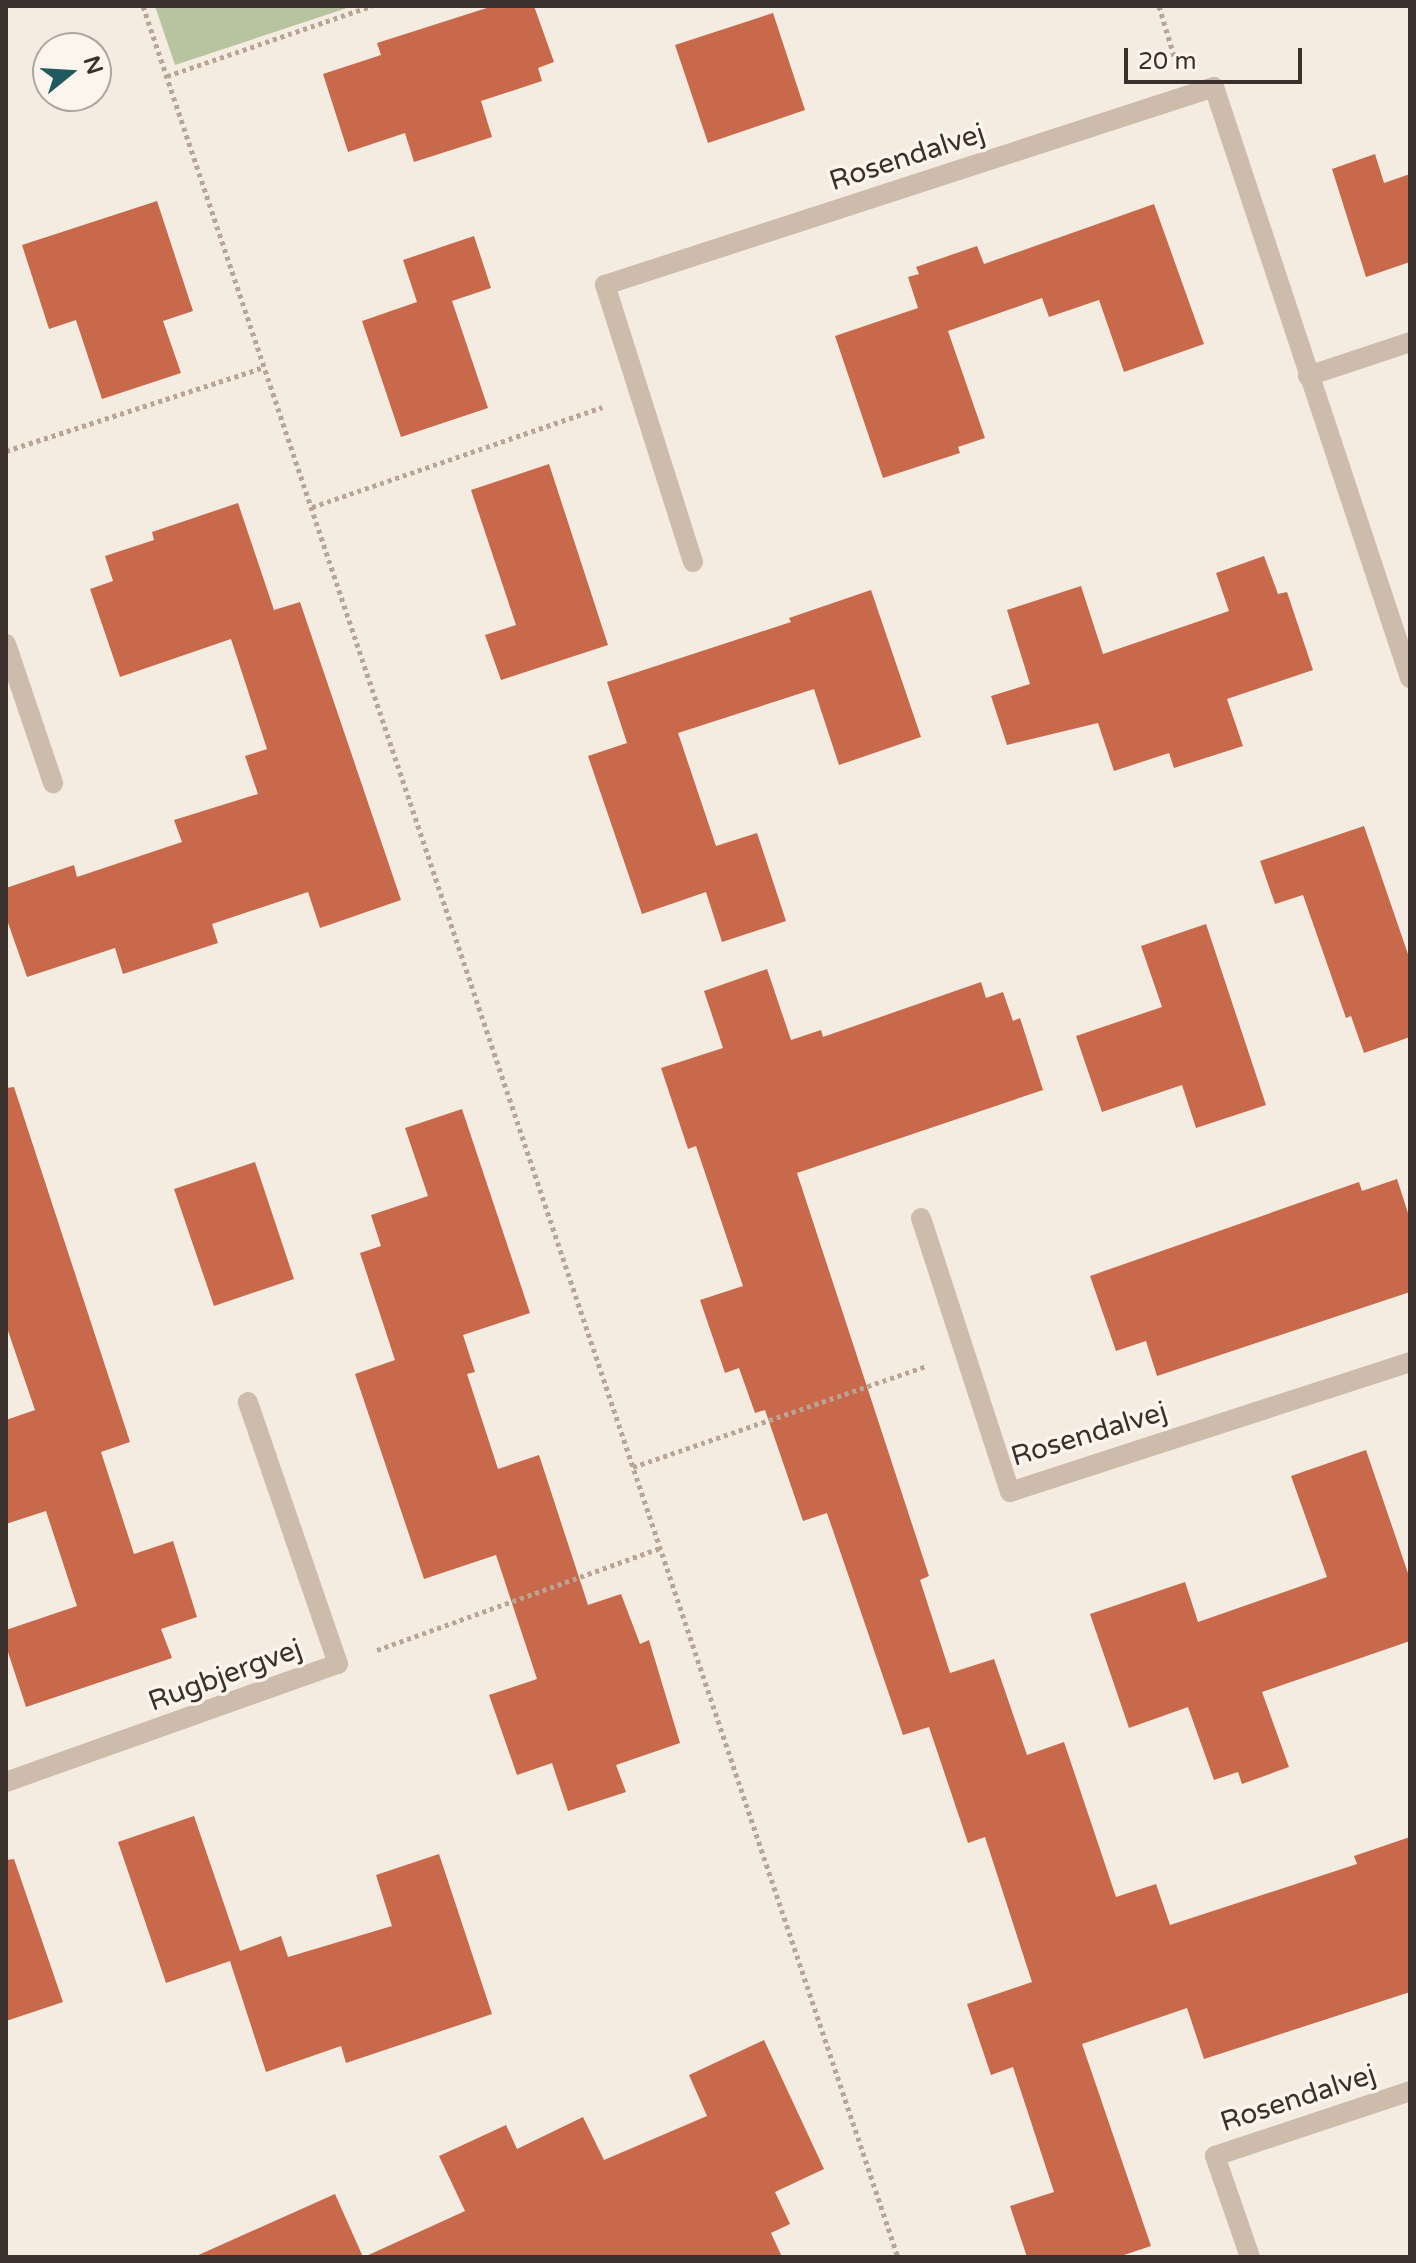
<!DOCTYPE html>
<style>
body{margin:0}
#map{position:relative;width:1416px;height:2263px;overflow:hidden;background:#f4ebe1;font-family:"Varela Round",sans-serif}
div>[style]{position:absolute}
.green>*{inset:0;background:#b8c4a0}
.building>*{inset:0;background:#c8694b}
.path>*{height:5px;margin-top:-2.5px;transform-origin:0;background:repeating-linear-gradient(90deg,#b9a596 0 4px,transparent 0 8px)}
.minor>*{height:20px;margin:-10px;padding:0 10px;transform-origin:10px;border-radius:10px;background:#cdbbac}
span{translate:-50% -50%;white-space:nowrap;text-align:center;line-height:1.15;-webkit-text-stroke:7px #fbf5ee;paint-order:stroke}
.street-label{font-size:28px;color:#3b302b}
.frame{position:absolute;inset:0;border:8px solid #3b302b;pointer-events:none}
.north{position:absolute;left:32px;top:32px;width:80px;height:80px;box-sizing:border-box;background:#fbf5ee;border:2px solid #aea6a0;border-radius:50%;rotate:72deg;font-size:22px;font-weight:700;line-height:32px;text-align:center;color:#3b302b}
.north::after{content:'';display:block;margin:auto;width:28px;height:36px;background:#1f5a5e;clip-path:polygon(50% 0,100% 100%,50% 72%,0 100%)}
.scale{position:absolute;left:1124px;top:48px;width:178px;height:36px;box-sizing:border-box;border:4px solid #3b302b;border-top:0;padding-left:10px;font-size:24px;line-height:28px;white-space:nowrap;color:#3b302b;-webkit-text-stroke:6px #fbf5ee;paint-order:stroke}
</style>
<div id="map">
<div class="green">
<div style="clip-path:polygon(155px 6px,353px 6px,175px 65px)"></div>
</div>
<div class="building">
<div style="clip-path:polygon(493px 6px,534px 6px,554px 62px,538px 68px,542px 81px,481px 101px,492px 137px,414px 162px,405px 133px,348px 152px,323px 74px,381px 55px,377px 43px)"></div>
<div style="clip-path:polygon(773px 13px,805px 110px,708px 143px,675px 45px)"></div>
<div style="clip-path:polygon(1375px 154px,1384px 183px,1410px 174px,1410px 262px,1366px 277px,1332px 169px)"></div>
<div style="clip-path:polygon(157px 201px,193px 311px,163px 321px,181px 373px,102px 399px,76px 320px,49px 329px,22px 245px)"></div>
<div style="clip-path:polygon(1154px 204px,1204px 344px,1124px 372px,1099px 300px,1049px 317px,1042px 298px,948px 331px,985px 438px,958px 447px,960px 453px,883px 478px,835px 336px,918px 308px,908px 277px,919px 274px,916px 267px,977px 246px,984px 264px)"></div>
<div style="clip-path:polygon(474px 236px,491px 288px,452px 301px,488px 408px,401px 437px,362px 321px,417px 302px,403px 260px)"></div>
<div style="clip-path:polygon(549px 464px,608px 645px,501px 680px,485px 635px,516px 625px,471px 490px)"></div>
<div style="clip-path:polygon(238px 503px,274px 610px,300px 602px,401px 900px,320px 928px,308px 892px,212px 924px,218px 943px,123px 974px,115px 948px,27px 977px,6px 917px,6px 888px,74px 865px,77px 877px,182px 842px,174px 820px,258px 794px,245px 756px,267px 749px,231px 639px,120px 677px,90px 589px,113px 581px,105px 556px,154px 540px,152px 532px)"></div>
<div style="clip-path:polygon(1264px 556px,1278px 594px,1287px 592px,1313px 670px,1227px 699px,1243px 746px,1174px 768px,1169px 753px,1114px 771px,1098px 723px,1007px 745px,991px 696px,1030px 684px,1007px 610px,1081px 586px,1103px 654px,1229px 611px,1216px 573px)"></div>
<div style="clip-path:polygon(871px 590px,921px 737px,839px 765px,814px 689px,678px 733px,716px 846px,757px 833px,786px 921px,722px 942px,706px 892px,642px 914px,588px 756px,627px 743px,607px 682px,791px 622px,789px 618px)"></div>
<div style="clip-path:polygon(1364px 826px,1410px 960px,1410px 1037px,1364px 1053px,1351px 1016px,1346px 1018px,1303px 895px,1275px 904px,1260px 861px)"></div>
<div style="clip-path:polygon(1206px 924px,1266px 1105px,1196px 1128px,1182px 1085px,1102px 1112px,1076px 1036px,1162px 1007px,1141px 946px)"></div>
<div style="clip-path:polygon(767px 969px,791px 1040px,821px 1030px,823px 1037px,981px 982px,986px 998px,1003px 992px,1013px 1021px,1020px 1018px,1043px 1090px,797px 1173px,929px 1576px,920px 1580px,950px 1673px,994px 1659px,1027px 1755px,1064px 1742px,1116px 1897px,1156px 1884px,1170px 1925px,1357px 1864px,1354px 1856px,1410px 1837px,1410px 1992px,1204px 2059px,1187px 2008px,1082px 2044px,1151px 2246px,1118px 2257px,1027px 2257px,1010px 2206px,1054px 2192px,1013px 2067px,991px 2075px,967px 2004px,1032px 1982px,985px 1837px,968px 1843px,929px 1727px,903px 1735px,827px 1513px,803px 1521px,765px 1410px,755px 1413px,739px 1368px,725px 1373px,700px 1300px,743px 1286px,696px 1146px,688px 1149px,661px 1068px,723px 1048px,704px 991px)"></div>
<div style="clip-path:polygon(14px 1087px,130px 1442px,101px 1452px,134px 1554px,173px 1541px,197px 1617px,161px 1629px,172px 1658px,26px 1707px,6px 1646px,6px 1630px,77px 1606px,46px 1511px,6px 1524px,6px 1420px,35px 1410px,6px 1325px,6px 1088px)"></div>
<div style="clip-path:polygon(462px 1109px,530px 1313px,463px 1335px,475px 1372px,467px 1374px,498px 1469px,539px 1455px,588px 1605px,621px 1594px,640px 1644px,649px 1640px,680px 1743px,616px 1765px,626px 1792px,568px 1811px,552px 1763px,517px 1775px,489px 1695px,537px 1679px,496px 1555px,424px 1579px,355px 1374px,395px 1360px,360px 1253px,381px 1246px,371px 1215px,428px 1196px,405px 1128px)"></div>
<div style="clip-path:polygon(255px 1162px,294px 1279px,214px 1306px,174px 1189px)"></div>
<div style="clip-path:polygon(1397px 1179px,1410px 1219px,1410px 1292px,1157px 1376px,1146px 1341px,1116px 1351px,1090px 1276px,1359px 1182px,1362px 1191px)"></div>
<div style="clip-path:polygon(1366px 1450px,1410px 1579px,1410px 1641px,1262px 1692px,1289px 1767px,1242px 1784px,1238px 1772px,1214px 1780px,1188px 1707px,1129px 1728px,1090px 1614px,1185px 1582px,1198px 1622px,1327px 1577px,1291px 1476px)"></div>
<div style="clip-path:polygon(194px 1816px,240px 1951px,281px 1936px,288px 1957px,392px 1926px,376px 1875px,439px 1854px,492px 2014px,346px 2063px,341px 2046px,266px 2072px,230px 1961px,166px 1983px,118px 1842px)"></div>
<div style="clip-path:polygon(14px 1859px,63px 2002px,6px 2021px,6px 1860px)"></div>
<div style="clip-path:polygon(764px 2040px,824px 2169px,775px 2192px,790px 2224px,771px 2233px,782px 2257px,364px 2257px,465px 2211px,439px 2156px,506px 2125px,517px 2149px,583px 2117px,604px 2160px,707px 2116px,689px 2075px)"></div>
<div style="clip-path:polygon(335px 2194px,363px 2257px,194px 2257px)"></div>
</div>
<div class="path">
<div style="left:143px;top:6px;width:2374px;rotate:71.46deg"></div>
<div style="left:1159px;top:6px;width:55px;rotate:73.2deg"></div>
<div style="left:167px;top:76px;width:217px;rotate:-18.9deg"></div>
<div style="left:6px;top:451px;width:272px;rotate:-18deg"></div>
<div style="left:312px;top:507px;width:307px;rotate:-19deg"></div>
<div style="left:633px;top:1467px;width:311px;rotate:-19deg"></div>
<div style="left:377px;top:1650px;width:302px;rotate:-19.8deg"></div>
</div>
<div class="minor">
<div style="left:1308px;top:376px;width:108px;rotate:-18.4deg"></div>
<div style="left:693px;top:562px;width:291px;rotate:-107.6deg"></div>
<div style="left:605px;top:285px;width:640px;rotate:-18.01deg"></div>
<div style="left:1214px;top:87px;width:623px;rotate:71.65deg"></div>
<div style="left:6px;top:644px;width:147px;rotate:71.3deg"></div>
<div style="left:921px;top:1218px;width:288px;rotate:72deg"></div>
<div style="left:1010px;top:1492px;width:421px;rotate:-18deg"></div>
<div style="left:6px;top:1782px;width:352px;rotate:-19.6deg"></div>
<div style="left:338px;top:1664px;width:277px;rotate:-109deg"></div>
<div style="left:1250px;top:2257px;width:107px;rotate:-109.1deg"></div>
<div style="left:1215px;top:2156px;width:206px;rotate:-18.4deg"></div>
</div>
<div class="street-label">
<span style="left:907px;top:157px;rotate:-18deg">Rosendalvej</span>
<span style="left:1089px;top:1434px;rotate:-17deg">Rosendalvej</span>
<span style="left:225px;top:1675px;rotate:-20deg">Rugbjergvej</span>
<span style="left:1298px;top:2098px;rotate:-18deg">Rosendalvej</span>
</div>
<div class="frame"></div>
<div class="north">N</div>
<div class="scale">20 m</div>
</div>
